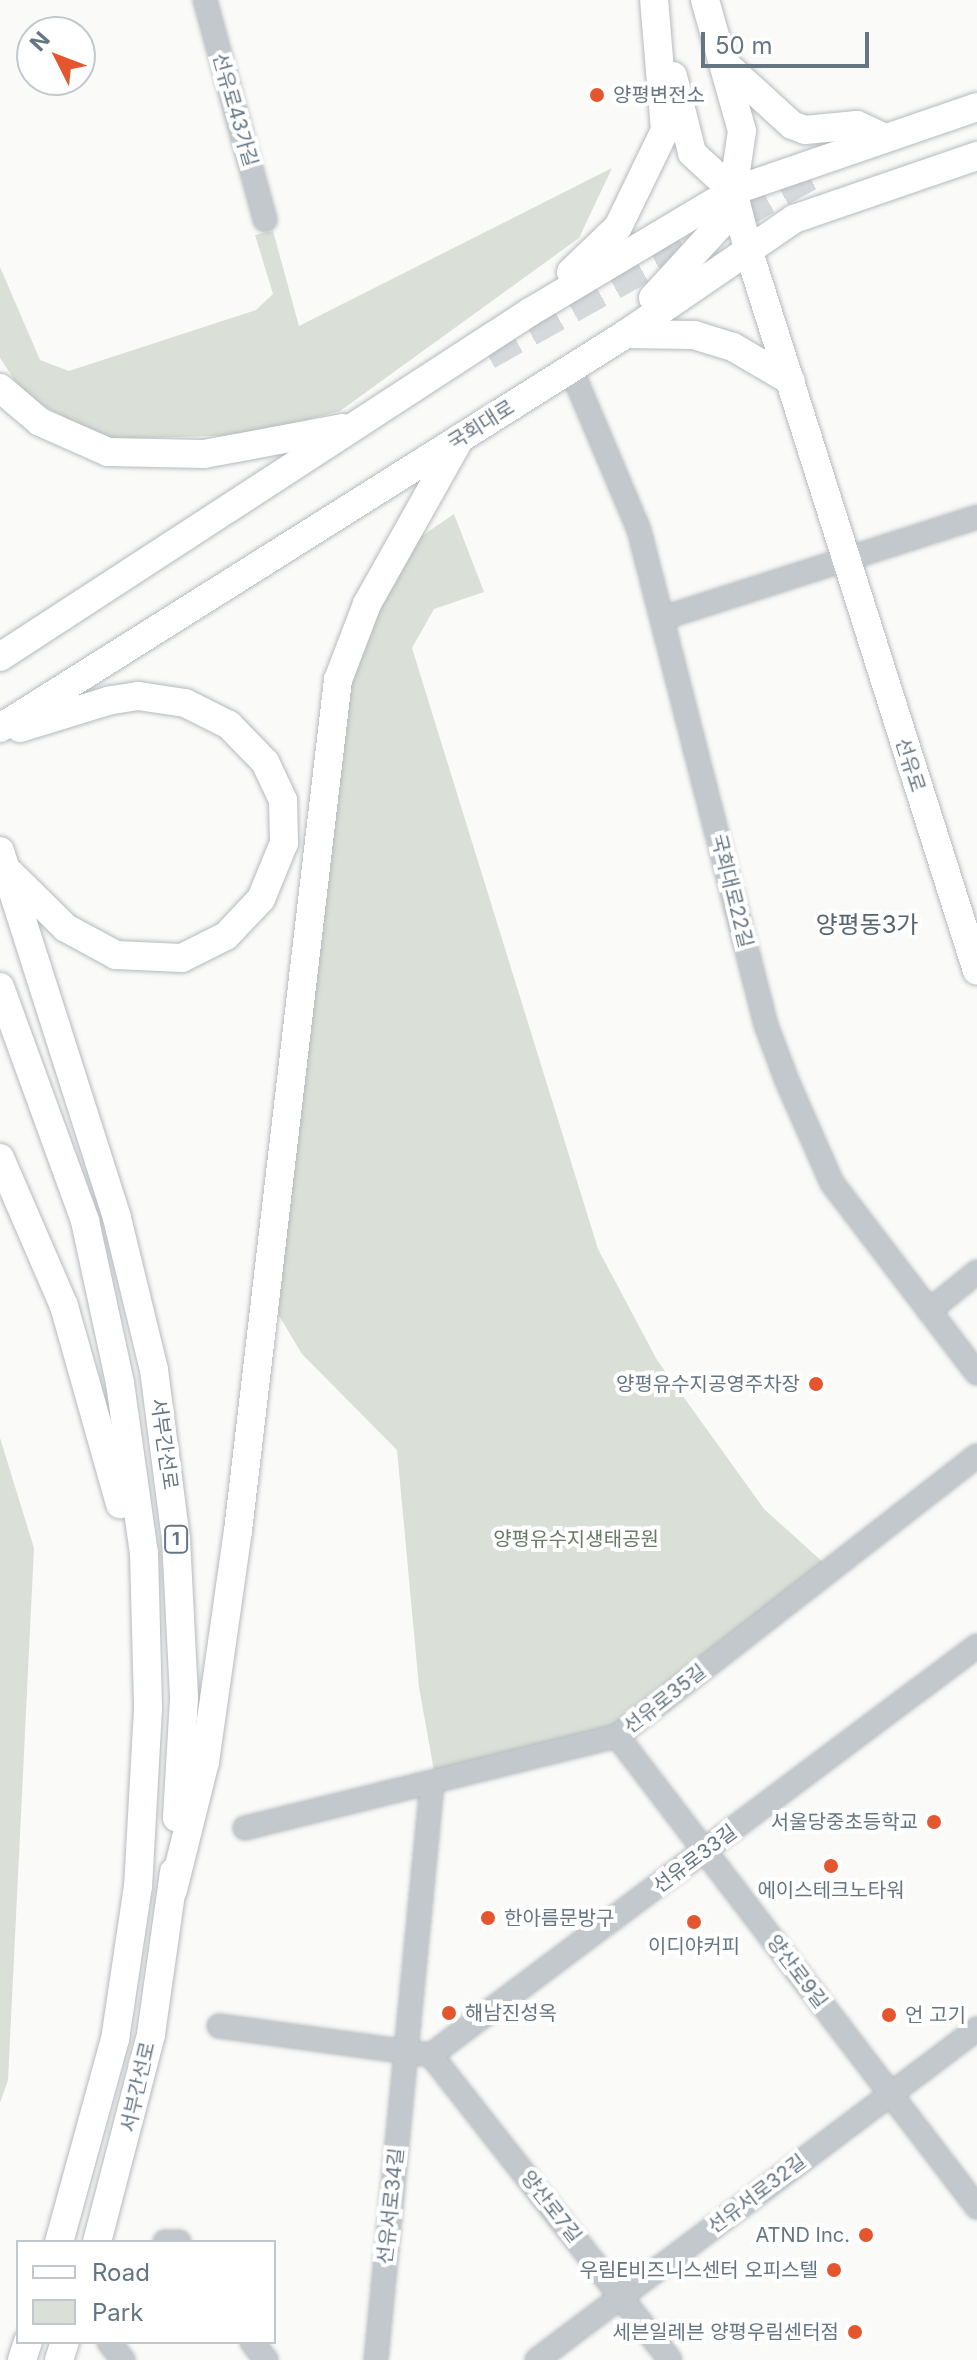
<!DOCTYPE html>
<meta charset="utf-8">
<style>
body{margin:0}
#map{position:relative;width:977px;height:2360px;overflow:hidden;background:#fafaf8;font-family:Inter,"Noto Sans KR",sans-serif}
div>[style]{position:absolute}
.green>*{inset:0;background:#dadfd7}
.highway-tunnel>*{height:32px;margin-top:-16px;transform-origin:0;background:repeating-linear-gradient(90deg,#d5d9db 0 32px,transparent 0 48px)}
.roads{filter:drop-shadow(0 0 2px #b5babe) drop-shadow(0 0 2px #b5babe)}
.minor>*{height:22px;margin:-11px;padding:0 11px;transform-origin:11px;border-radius:11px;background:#c3c8cc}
.major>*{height:28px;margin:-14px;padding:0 14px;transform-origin:14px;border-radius:14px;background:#fff}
.dots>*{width:22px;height:22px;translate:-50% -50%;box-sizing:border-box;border:4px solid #fff;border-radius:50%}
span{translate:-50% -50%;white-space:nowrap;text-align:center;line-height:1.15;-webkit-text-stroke:8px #fff;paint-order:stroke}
.shield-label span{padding:2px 6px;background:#fff;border:2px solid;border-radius:6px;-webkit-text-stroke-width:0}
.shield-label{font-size:18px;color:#657683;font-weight:700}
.poi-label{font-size:20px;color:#657683}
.left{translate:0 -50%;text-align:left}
.right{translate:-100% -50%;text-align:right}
.street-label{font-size:20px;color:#657683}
.park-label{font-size:20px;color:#687a64}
.quarter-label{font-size:24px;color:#57646e}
.legend{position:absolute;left:16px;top:2240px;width:260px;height:104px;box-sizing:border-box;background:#fff;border:2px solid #c1c8cd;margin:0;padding:10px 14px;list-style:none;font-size:24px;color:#657683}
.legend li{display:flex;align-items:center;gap:16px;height:40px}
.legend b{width:40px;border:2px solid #c1c8cd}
.north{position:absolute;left:16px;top:16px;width:80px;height:80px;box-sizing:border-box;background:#fff;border:2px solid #c1c8cd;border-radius:50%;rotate:312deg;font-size:22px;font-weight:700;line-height:32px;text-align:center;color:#657683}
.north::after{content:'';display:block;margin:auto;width:28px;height:36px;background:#e4572e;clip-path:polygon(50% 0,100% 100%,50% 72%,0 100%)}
.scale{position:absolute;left:701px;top:32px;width:168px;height:36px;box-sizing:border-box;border:4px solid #657683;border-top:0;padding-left:10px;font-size:24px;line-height:28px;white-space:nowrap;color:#657683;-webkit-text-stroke:6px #fff;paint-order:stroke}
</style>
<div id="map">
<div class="green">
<div style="clip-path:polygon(612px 168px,579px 238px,340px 411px,247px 435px,105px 439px,25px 396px,0 358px,0 267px,40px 360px,69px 371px,256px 310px,273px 294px,255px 235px,273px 231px,299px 326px)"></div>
<div style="clip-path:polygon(454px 514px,484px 592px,434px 609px,412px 648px,598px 1249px,657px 1360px,764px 1509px,825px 1564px,611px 1728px,434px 1771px,419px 1687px,397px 1450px,302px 1354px,275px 1309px,344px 691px,372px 617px,413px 542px)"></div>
<div style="clip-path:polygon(0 1438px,34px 1548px,8px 2080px,0 2103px)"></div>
</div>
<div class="highway-tunnel">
<div style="left:487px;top:354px;width:370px;rotate:-29.1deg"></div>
</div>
<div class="roads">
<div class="minor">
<div style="left:205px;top:0;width:228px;rotate:74.7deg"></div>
<div style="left:571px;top:369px;width:175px;rotate:67.1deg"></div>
<div style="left:639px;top:530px;width:511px;rotate:75.61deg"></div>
<div style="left:766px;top:1025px;width:60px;rotate:69.4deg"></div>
<div style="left:787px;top:1081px;width:111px;rotate:66.2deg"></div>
<div style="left:832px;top:1183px;width:239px;rotate:52.7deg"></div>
<div style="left:663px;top:618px;width:330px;rotate:-17.8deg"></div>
<div style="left:929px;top:1311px;width:62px;rotate:-39.1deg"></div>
<div style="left:617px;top:1736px;width:593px;rotate:52.61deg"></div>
<div style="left:245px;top:1828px;width:383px;rotate:-13.9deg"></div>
<div style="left:617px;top:1736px;width:456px;rotate:-37.9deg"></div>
<div style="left:219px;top:2026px;width:214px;rotate:7.8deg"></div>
<div style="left:431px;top:2055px;width:682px;rotate:-36.84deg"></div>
<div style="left:431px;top:2055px;width:387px;rotate:51.9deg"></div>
<div style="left:165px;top:2242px;width:14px"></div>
<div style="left:109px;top:2342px;width:23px;rotate:52deg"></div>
<div style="left:252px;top:2342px;width:23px;rotate:52deg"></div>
<div style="left:376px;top:2360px;width:578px;rotate:-84.44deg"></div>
<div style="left:537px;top:2360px;width:551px;rotate:-36.95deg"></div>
</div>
<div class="major">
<div style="left:705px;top:0;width:136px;rotate:74.2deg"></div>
<div style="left:742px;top:131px;width:61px;rotate:98.5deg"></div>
<div style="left:733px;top:191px;width:60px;rotate:75.5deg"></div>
<div style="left:748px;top:249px;width:757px;rotate:72.4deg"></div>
<div style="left:724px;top:63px;width:92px;rotate:42.4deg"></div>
<div style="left:792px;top:125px;width:14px;rotate:21deg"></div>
<div style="left:805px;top:130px;width:52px;rotate:-5.5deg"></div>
<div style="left:857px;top:125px;width:29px;rotate:25deg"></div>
<div style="left:673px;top:76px;width:79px;rotate:76.1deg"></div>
<div style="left:692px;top:153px;width:56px;rotate:42.8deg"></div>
<div style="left:571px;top:272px;width:65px;rotate:-43.8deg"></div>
<div style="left:618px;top:227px;width:108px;rotate:-64.1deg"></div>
<div style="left:665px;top:130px;width:130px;rotate:-94.8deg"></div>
<div style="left:653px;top:298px;width:98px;rotate:-47.5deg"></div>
<div style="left:719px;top:226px;width:38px;rotate:-68deg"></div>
<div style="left:626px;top:334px;width:68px;rotate:0.8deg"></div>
<div style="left:694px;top:335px;width:41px;rotate:17.1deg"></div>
<div style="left:733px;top:347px;width:67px;rotate:30.4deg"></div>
<div style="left:0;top:388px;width:52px;rotate:40.4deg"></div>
<div style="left:40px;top:422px;width:74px;rotate:23.8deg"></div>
<div style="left:108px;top:452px;width:96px;rotate:1.2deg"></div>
<div style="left:204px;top:454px;width:141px;rotate:-10.6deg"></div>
<div style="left:0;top:657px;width:632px;rotate:-33.06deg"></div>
<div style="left:530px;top:312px;width:236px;rotate:-30.8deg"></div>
<div style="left:733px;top:191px;width:258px;rotate:-19deg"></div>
<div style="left:0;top:728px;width:740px;rotate:-32.19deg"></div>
<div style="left:626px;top:334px;width:204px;rotate:-34.4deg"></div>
<div style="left:794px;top:219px;width:194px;rotate:-19deg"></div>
<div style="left:0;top:851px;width:385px;rotate:72.3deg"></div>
<div style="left:117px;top:1218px;width:156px;rotate:76.3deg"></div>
<div style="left:154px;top:1370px;width:170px;rotate:82.6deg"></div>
<div style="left:176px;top:1539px;width:160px;rotate:87.1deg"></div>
<div style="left:184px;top:1699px;width:119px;rotate:93.4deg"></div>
<div style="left:10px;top:873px;width:78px;rotate:44.5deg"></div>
<div style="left:66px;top:928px;width:57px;rotate:28.4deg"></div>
<div style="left:116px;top:955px;width:66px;rotate:2.6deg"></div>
<div style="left:182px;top:958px;width:49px;rotate:-26.6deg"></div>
<div style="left:226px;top:936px;width:51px;rotate:-46.6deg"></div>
<div style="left:261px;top:899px;width:61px;rotate:-67.7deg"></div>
<div style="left:284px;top:843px;width:43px;rotate:-91.3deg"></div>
<div style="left:283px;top:800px;width:42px;rotate:-115.3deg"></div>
<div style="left:265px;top:762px;width:52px;rotate:-134.2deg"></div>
<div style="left:229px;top:725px;width:49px;rotate:-153.4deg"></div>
<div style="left:185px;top:703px;width:48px;rotate:-171.5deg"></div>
<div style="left:138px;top:696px;width:30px;rotate:171deg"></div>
<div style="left:108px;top:701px;width:92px;rotate:162.9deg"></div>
<div style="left:0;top:987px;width:249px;rotate:70deg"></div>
<div style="left:85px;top:1221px;width:166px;rotate:77.8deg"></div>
<div style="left:120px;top:1383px;width:172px;rotate:82deg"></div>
<div style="left:144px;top:1553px;width:156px;rotate:88.5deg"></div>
<div style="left:148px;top:1709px;width:177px;rotate:93.2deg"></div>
<div style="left:138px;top:1886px;width:155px;rotate:98.5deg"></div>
<div style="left:115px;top:2039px;width:211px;rotate:105.4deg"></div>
<div style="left:0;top:1158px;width:161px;rotate:66.6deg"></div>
<div style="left:64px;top:1306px;width:206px;rotate:74.2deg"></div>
<div style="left:173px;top:1890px;width:132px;rotate:-76deg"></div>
<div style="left:205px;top:1762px;width:233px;rotate:-81.9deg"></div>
<div style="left:238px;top:1531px;width:857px;rotate:-83.3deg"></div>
<div style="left:338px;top:680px;width:81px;rotate:-69.1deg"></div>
<div style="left:367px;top:604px;width:190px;rotate:-60.7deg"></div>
<div style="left:97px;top:2242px;width:215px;rotate:-75.4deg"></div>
<div style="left:151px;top:2034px;width:164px;rotate:-81.9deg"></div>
<div style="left:22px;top:2360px;width:19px;rotate:-72deg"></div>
<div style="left:59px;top:2360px;width:19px;rotate:-72deg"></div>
</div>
</div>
<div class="dots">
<div style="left:597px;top:95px;background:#e4572e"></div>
<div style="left:816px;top:1384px;background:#e4572e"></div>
<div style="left:934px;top:1822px;background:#e4572e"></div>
<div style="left:831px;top:1866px;background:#e4572e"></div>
<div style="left:488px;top:1918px;background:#e4572e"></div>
<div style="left:694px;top:1922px;background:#e4572e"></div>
<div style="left:449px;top:2013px;background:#e4572e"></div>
<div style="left:889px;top:2015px;background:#e4572e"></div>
<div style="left:866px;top:2235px;background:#e4572e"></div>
<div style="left:834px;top:2270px;background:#e4572e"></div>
<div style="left:855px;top:2332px;background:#e4572e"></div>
</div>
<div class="shield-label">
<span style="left:176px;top:1539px">1</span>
</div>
<div class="poi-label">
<span class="left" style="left:613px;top:95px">양평변전소</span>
<span class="right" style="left:800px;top:1384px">양평유수지공영주차장</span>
<span class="right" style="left:918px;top:1822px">서울당중초등학교</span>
<span style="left:831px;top:1890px">에이스테크노타워</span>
<span class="left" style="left:504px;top:1918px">한아름문방구</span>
<span style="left:694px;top:1946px">이디야커피</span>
<span class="left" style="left:465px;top:2013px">해남진성옥</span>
<span class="left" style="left:905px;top:2015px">언 고기</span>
<span class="right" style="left:850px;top:2235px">ATND Inc.</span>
<span class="right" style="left:818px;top:2270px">우림E비즈니스센터 오피스텔</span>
<span class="right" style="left:839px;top:2332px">세븐일레븐 양평우림센터점</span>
</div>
<div class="street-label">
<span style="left:235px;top:110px;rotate:74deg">선유로43가길</span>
<span style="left:481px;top:425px;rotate:-32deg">국회대로</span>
<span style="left:910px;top:765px;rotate:72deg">선유로</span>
<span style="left:732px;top:891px;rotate:76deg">국회대로22길</span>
<span style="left:164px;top:1444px;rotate:82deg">서부간선로</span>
<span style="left:665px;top:1699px;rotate:-38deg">선유로35길</span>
<span style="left:695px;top:1859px;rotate:-37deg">선유로33길</span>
<span style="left:797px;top:1972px;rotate:53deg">양산로9길</span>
<span style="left:138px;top:2087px;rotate:-77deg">서부간선로</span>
<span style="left:757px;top:2194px;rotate:-37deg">선유서로32길</span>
<span style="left:391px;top:2206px;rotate:-84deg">선유서로34길</span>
<span style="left:551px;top:2207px;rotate:52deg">양산로7길</span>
</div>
<div class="park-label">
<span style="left:576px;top:1539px">양평유수지생태공원</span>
</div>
<div class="quarter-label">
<span style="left:867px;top:925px">양평동3가</span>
</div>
<ul class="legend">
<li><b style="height:10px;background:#fff"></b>Road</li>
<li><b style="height:22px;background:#dadfd7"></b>Park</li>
</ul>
<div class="north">N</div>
<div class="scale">50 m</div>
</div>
